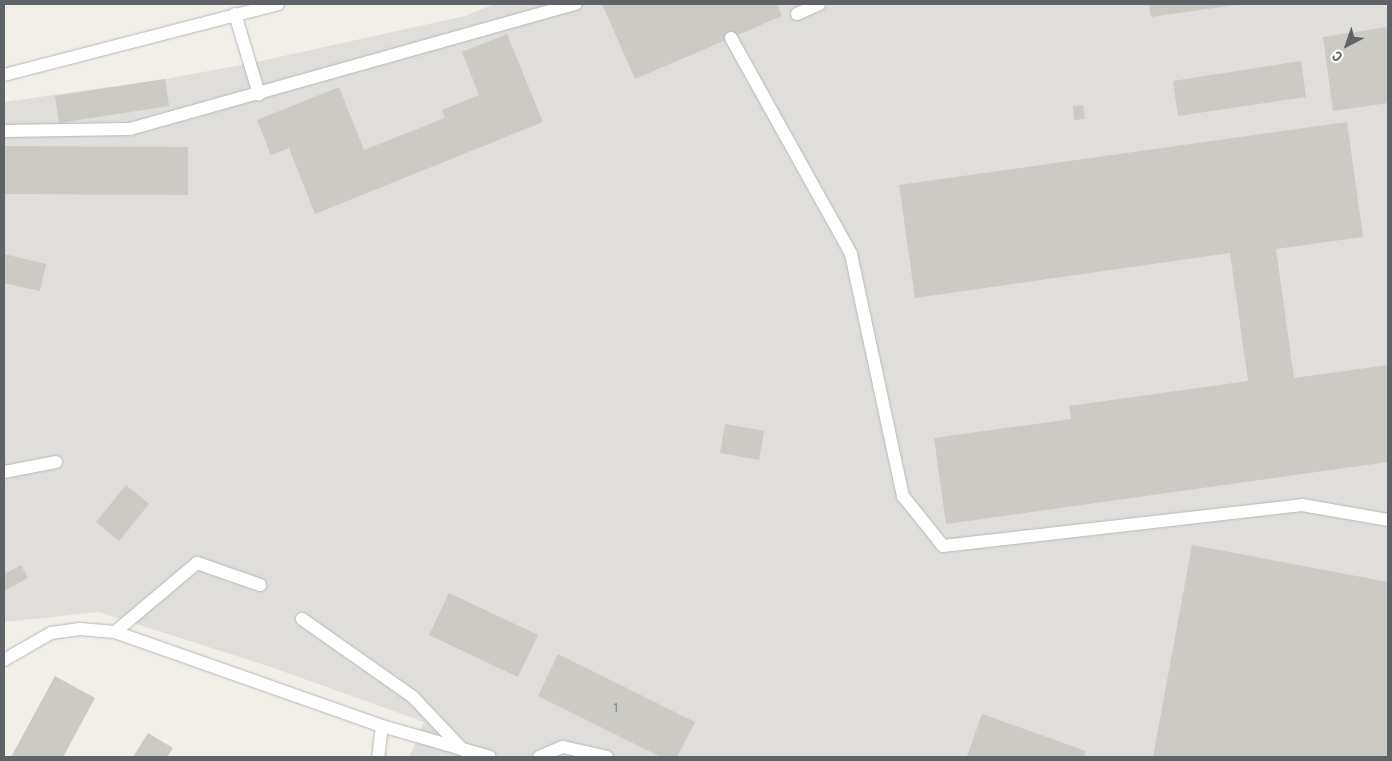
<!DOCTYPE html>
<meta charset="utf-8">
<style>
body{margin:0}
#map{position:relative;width:1392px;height:761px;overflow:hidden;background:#f1efe8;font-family:"Roboto Condensed",sans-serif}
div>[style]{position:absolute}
.industrial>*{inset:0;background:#e0deda}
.building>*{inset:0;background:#cccac5}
.roads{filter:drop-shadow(0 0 1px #b5b8bc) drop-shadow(0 0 1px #b5b8bc)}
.lane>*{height:12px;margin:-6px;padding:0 6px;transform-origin:6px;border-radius:6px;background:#fff}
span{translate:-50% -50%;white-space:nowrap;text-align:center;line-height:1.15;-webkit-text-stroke:5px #fff;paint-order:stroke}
.number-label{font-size:12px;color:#7a7d7f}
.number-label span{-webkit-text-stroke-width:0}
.frame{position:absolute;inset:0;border:5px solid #5f6368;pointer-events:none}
.north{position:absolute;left:1322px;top:20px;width:50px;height:50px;-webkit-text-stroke:4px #fff;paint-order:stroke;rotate:221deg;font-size:14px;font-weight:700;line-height:20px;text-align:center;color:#5f6368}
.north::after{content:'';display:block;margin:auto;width:18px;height:22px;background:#5f6368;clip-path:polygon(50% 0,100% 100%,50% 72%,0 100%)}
</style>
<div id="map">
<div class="industrial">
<div style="clip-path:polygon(494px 4px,1388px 4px,1388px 757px,409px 757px,424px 722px,268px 666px,99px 612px,4px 622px,4px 102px,165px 79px,247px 64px,465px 16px)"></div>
</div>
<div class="building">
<div style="clip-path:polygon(602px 4px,777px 4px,782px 16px,635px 79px)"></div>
<div style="clip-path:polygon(1149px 4px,1235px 4px,1235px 5px,1151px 17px)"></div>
<div style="clip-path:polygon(1388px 27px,1388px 103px,1333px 111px,1323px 37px)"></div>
<div style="clip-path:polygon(507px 34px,543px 122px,315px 214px,289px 148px,271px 155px,257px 120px,339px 87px,364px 150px,445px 118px,442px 110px,479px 95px,462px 52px)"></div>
<div style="clip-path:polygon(1301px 61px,1306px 97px,1178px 116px,1173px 81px)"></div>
<div style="clip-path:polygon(165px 79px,169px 106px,59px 123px,55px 96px)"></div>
<div style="clip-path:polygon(1083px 105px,1085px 119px,1074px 120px,1073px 106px)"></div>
<div style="clip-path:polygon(1347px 122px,1363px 237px,1276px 249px,1294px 378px,1388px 365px,1388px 462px,946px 524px,934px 438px,1071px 419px,1069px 406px,1248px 381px,1230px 253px,915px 298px,899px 185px)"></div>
<div style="clip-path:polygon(4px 146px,188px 147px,188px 195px,4px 194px)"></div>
<div style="clip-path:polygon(4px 254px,46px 264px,40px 291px,4px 283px)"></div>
<div style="clip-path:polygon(725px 424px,764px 431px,759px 460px,720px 453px)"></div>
<div style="clip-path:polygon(126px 485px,149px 504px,119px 541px,96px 522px)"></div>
<div style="clip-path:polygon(1192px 545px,1388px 582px,1388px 757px,1153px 757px)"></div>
<div style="clip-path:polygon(21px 565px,28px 578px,4px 591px,4px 574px)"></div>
<div style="clip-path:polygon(449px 593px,538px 635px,518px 677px,429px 635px)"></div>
<div style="clip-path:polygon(558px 654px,695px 722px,677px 757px,661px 757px,538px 696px)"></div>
<div style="clip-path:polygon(55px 676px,95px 698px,63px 757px,11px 757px)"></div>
<div style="clip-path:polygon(982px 714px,1086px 751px,1084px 757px,967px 756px)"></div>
<div style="clip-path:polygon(148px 733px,173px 748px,167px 757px,133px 757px)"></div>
</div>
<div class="roads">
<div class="lane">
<div style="left:235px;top:14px;width:84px;rotate:73.3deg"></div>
<div style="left:797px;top:14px;width:24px;rotate:-24deg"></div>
<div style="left:731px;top:38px;width:247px;rotate:60.9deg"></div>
<div style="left:851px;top:254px;width:248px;rotate:77.9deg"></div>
<div style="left:903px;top:496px;width:64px;rotate:51.3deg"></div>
<div style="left:943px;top:546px;width:361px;rotate:-6.5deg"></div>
<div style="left:1302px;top:505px;width:87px;rotate:9.9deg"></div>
<div style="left:4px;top:75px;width:283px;rotate:-14.5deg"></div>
<div style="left:4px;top:131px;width:126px;rotate:-0.9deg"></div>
<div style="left:130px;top:129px;width:463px;rotate:-15.7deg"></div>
<div style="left:4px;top:472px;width:53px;rotate:-10.9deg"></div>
<div style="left:302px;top:619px;width:136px;rotate:35.1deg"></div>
<div style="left:413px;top:697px;width:73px;rotate:46.7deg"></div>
<div style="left:115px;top:632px;width:107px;rotate:-40.1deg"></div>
<div style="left:197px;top:563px;width:67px;rotate:19.2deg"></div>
<div style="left:4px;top:660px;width:54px;rotate:-29.9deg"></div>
<div style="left:51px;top:633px;width:29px;rotate:-8deg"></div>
<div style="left:80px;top:629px;width:35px;rotate:5deg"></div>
<div style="left:115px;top:632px;width:283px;rotate:19.4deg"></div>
<div style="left:382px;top:726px;width:31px;rotate:97deg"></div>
<div style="left:382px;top:726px;width:112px;rotate:16deg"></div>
<div style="left:539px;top:757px;width:26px;rotate:-23deg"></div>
<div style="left:563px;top:747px;width:45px;rotate:12.8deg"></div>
</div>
</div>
<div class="number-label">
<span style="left:616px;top:709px">1</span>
</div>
<div class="frame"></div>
<div class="north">С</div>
</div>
